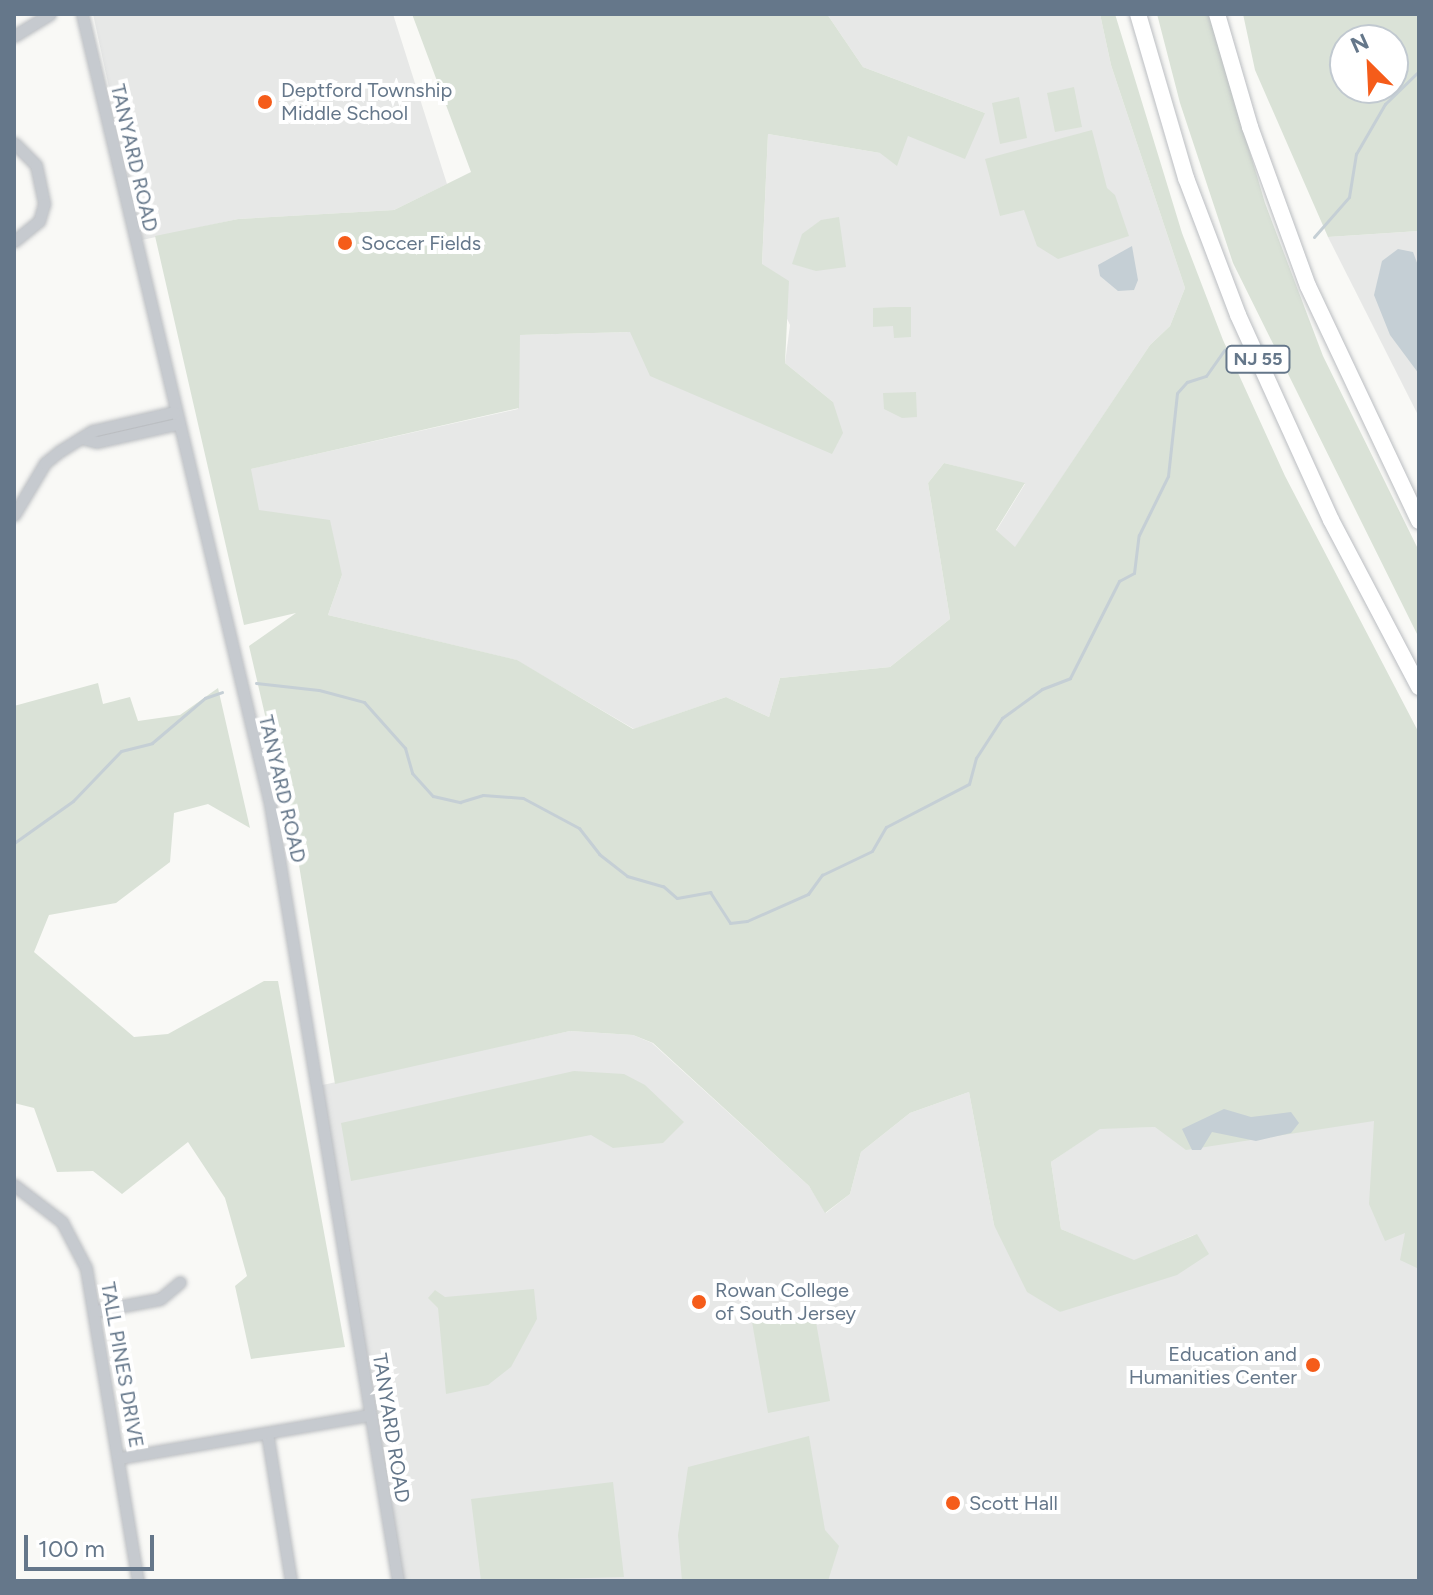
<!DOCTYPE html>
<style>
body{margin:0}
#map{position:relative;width:1433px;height:1595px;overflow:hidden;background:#f9f9f6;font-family:Figtree,sans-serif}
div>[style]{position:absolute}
.built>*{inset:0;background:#e7e8e7}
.green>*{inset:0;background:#dae2d7}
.water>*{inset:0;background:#c5cfd5}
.stream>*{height:3px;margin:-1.5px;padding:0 1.5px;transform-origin:1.5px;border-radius:1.5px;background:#c5cfd5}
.roads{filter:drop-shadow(0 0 2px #bbbec2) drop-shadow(0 0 2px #bbbec2)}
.minor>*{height:11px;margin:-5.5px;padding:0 5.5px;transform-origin:5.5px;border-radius:5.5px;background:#c6cacf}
.highway>*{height:16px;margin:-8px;padding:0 8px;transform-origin:8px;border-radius:8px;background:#fff}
.dots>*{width:22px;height:22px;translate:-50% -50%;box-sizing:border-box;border:4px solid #fff;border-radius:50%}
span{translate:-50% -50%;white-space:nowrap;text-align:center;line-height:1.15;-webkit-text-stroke:8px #fff;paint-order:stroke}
.shield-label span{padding:2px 6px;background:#fff;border:2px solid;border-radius:6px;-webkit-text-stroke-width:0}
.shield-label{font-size:18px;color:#65778a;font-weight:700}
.poi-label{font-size:20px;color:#65778a}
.left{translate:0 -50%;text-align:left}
.right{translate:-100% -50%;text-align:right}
.street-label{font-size:20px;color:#65778a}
.frame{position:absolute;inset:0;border:16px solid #65778a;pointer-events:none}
.north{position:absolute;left:1329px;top:24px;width:80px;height:80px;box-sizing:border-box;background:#fff;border:2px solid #c1c9d0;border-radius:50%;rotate:336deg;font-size:22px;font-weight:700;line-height:32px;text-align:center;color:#65778a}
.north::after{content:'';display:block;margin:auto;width:28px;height:36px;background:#f55c1a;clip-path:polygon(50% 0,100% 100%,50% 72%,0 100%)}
.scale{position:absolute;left:24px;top:1535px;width:130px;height:36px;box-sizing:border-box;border:4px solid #65778a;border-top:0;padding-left:10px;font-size:24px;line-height:28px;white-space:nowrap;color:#65778a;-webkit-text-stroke:6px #fff;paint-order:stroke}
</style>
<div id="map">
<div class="built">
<div style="clip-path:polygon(93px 14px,393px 14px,447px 184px,394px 210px,238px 219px,142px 240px)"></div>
<div style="clip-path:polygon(827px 14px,1100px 14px,1111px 65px,1185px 288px,1170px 326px,1150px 345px,1015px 548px,996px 531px,1025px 484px,944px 463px,928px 483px,950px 619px,890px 667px,780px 678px,769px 717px,726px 697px,634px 729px,516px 660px,328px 615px,342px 575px,258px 510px,250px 469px,518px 409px,519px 335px,630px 332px,833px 402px,785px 363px,790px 325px,762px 265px,768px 134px,880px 153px,908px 136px,985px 113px,863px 67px)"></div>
<div style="clip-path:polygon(1419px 231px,1419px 417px,1328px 237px)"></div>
<div style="clip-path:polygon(570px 1031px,633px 1035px,652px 1043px,809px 1186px,826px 1213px,850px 1194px,861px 1152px,910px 1113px,969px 1092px,994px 1225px,1060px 1312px,1196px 1234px,1134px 1261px,1061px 1229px,1051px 1162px,1100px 1128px,1155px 1127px,1419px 1042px,1419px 1581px,400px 1581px,318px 1086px)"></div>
</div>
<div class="green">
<div style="clip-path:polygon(412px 14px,827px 14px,863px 67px,985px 113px,965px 159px,908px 136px,897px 166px,880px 153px,768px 134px,762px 264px,789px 281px,785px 363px,833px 402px,843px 433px,832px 454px,650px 376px,630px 332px,520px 335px,519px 408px,251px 469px,259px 510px,330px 520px,342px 575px,328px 615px,517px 660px,633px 729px,726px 697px,769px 717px,780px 678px,890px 667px,950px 619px,928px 483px,944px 463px,1025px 483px,996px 530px,1015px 547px,1150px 345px,1170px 326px,1185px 288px,1111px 65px,1100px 14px,1115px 14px,1182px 233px,1223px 340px,1285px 476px,1419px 733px,1419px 1269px,1400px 1260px,1405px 1233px,1385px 1241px,1369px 1204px,1374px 1121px,1186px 1150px,1155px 1127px,1100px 1129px,1051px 1162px,1061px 1229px,1134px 1260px,1197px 1234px,1209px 1254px,1177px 1275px,1060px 1312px,1027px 1292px,994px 1225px,969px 1092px,910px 1113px,861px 1152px,850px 1194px,825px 1213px,809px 1186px,653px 1043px,633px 1035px,570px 1031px,335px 1084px,297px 853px,249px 646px,296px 613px,244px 625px,155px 236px,238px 219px,394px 210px,471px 172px)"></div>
<div style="clip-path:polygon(1157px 14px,1209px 14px,1265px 203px,1323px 356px,1419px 551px,1419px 638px,1233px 263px,1180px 103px)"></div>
<div style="clip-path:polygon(evenodd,1243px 14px,1419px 14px,1419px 231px,1328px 237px,1255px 70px,1243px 14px,1345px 40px,1393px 40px,1393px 88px,1345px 88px,1345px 40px)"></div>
<div style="clip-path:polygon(1074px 87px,1082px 127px,1055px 132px,1047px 93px)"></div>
<div style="clip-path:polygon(1019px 97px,1027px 138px,1000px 144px,992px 103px)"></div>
<div style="clip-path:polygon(1092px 130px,1107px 188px,1115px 195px,1129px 236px,1058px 259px,1037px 246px,1024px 210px,1000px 216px,985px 159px)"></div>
<div style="clip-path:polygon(839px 217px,846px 267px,816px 271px,792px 264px,802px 234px,821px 220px)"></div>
<div style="clip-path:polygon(894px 307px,911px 307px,911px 337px,894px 338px,893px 326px,873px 327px,873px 308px)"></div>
<div style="clip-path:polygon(916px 392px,917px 417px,902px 418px,884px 409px,883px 393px)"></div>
<div style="clip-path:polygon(98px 683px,103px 704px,130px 697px,138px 721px,180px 715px,218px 688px,250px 828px,208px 804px,174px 813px,170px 862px,116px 903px,49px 915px,34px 952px,134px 1037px,168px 1034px,264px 981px,278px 981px,345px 1347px,251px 1359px,235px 1286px,247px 1276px,225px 1198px,188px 1142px,122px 1194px,93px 1171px,57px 1172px,34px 1108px,14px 1103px,14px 706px)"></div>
<div style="clip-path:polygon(574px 1071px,624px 1074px,645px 1085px,684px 1122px,663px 1143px,613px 1148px,591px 1135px,351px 1181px,341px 1123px)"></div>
<div style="clip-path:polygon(534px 1289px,537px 1319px,511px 1367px,488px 1385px,446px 1394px,438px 1308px,428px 1298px,435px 1290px,445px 1297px)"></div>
<div style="clip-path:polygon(814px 1311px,830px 1401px,768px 1413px,752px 1322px)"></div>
<div style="clip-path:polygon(809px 1436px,825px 1530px,839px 1546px,828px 1581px,682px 1581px,678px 1535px,688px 1467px)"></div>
<div style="clip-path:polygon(613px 1482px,624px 1577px,481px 1581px,471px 1499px)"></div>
</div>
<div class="water">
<div style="clip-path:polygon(1132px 246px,1138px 280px,1134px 290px,1118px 291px,1100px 276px,1098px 265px)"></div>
<div style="clip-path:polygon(1398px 249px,1413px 252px,1419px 268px,1419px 374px,1390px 335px,1374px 295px,1382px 261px)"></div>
<div style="clip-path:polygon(1224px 1109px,1251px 1117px,1291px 1112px,1299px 1123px,1291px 1133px,1256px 1141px,1212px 1132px,1201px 1150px,1192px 1150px,1182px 1129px)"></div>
</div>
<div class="stream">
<div style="left:1314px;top:237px;width:53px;rotate:-48.8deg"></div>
<div style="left:1349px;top:197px;width:44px;rotate:-80.8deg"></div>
<div style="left:1356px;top:154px;width:58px;rotate:-59.9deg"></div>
<div style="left:1385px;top:104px;width:47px;rotate:-44.1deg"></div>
<div style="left:256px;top:683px;width:63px;rotate:6.3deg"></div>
<div style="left:319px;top:690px;width:47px;rotate:14.9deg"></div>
<div style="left:364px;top:702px;width:62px;rotate:48.3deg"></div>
<div style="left:405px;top:748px;width:26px;rotate:74deg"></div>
<div style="left:412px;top:773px;width:31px;rotate:48deg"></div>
<div style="left:433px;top:796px;width:28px;rotate:13deg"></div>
<div style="left:460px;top:802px;width:24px;rotate:-17deg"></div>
<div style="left:483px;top:795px;width:40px;rotate:4.3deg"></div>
<div style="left:523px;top:798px;width:64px;rotate:28.2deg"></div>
<div style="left:579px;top:828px;width:33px;rotate:52deg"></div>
<div style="left:599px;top:854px;width:36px;rotate:38deg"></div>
<div style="left:627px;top:876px;width:37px;rotate:16deg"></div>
<div style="left:663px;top:886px;width:18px;rotate:41deg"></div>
<div style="left:677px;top:898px;width:34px;rotate:-10deg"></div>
<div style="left:710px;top:892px;width:37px;rotate:57deg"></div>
<div style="left:730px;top:923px;width:17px;rotate:-7deg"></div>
<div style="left:747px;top:921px;width:67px;rotate:-23.9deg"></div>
<div style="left:808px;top:894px;width:24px;rotate:-54deg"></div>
<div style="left:822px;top:875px;width:55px;rotate:-25.6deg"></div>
<div style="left:872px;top:851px;width:28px;rotate:-60deg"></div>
<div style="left:886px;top:827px;width:93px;rotate:-27.4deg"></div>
<div style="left:969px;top:784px;width:27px;rotate:-75deg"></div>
<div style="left:976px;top:758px;width:48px;rotate:-57deg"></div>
<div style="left:1002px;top:718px;width:49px;rotate:-35.9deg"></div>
<div style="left:1042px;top:689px;width:30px;rotate:-21deg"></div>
<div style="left:1070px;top:678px;width:109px;rotate:-63.2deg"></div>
<div style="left:1119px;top:581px;width:17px;rotate:-28deg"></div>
<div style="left:1134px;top:573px;width:38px;rotate:-83deg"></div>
<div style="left:1139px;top:535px;width:66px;rotate:-63.8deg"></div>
<div style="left:1168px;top:476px;width:83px;rotate:-83.8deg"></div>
<div style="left:1177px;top:393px;width:15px;rotate:-48deg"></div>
<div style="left:1187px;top:382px;width:20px;rotate:-18deg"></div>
<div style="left:1206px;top:376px;width:32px;rotate:-55deg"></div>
<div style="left:14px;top:843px;width:72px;rotate:-35.4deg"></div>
<div style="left:73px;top:801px;width:69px;rotate:-46.2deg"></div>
<div style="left:121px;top:751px;width:32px;rotate:-14deg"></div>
<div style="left:152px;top:743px;width:70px;rotate:-40.3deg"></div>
<div style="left:205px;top:698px;width:18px;rotate:-19deg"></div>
</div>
<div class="roads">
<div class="minor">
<div style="left:82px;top:14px;width:812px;rotate:76.61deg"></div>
<div style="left:270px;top:804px;width:787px;rotate:80.65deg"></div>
<div style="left:14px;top:36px;width:42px;rotate:-31.4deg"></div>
<div style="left:14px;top:143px;width:31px;rotate:45deg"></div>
<div style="left:36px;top:165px;width:40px;rotate:78deg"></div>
<div style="left:44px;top:204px;width:18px;rotate:106deg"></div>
<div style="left:39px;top:221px;width:32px;rotate:141deg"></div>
<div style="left:85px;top:439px;width:12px;rotate:14deg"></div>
<div style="left:97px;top:442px;width:81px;rotate:-12.8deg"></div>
<div style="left:14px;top:515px;width:61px;rotate:-59.2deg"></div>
<div style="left:45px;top:463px;width:19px;rotate:-39deg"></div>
<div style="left:60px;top:451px;width:38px;rotate:-32deg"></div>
<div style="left:92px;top:431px;width:84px;rotate:-13deg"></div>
<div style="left:14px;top:1185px;width:61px;rotate:37.6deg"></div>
<div style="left:62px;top:1222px;width:52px;rotate:62.4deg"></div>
<div style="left:86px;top:1268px;width:317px;rotate:80.6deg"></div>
<div style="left:95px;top:1311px;width:66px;rotate:-10.5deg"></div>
<div style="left:160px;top:1299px;width:26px;rotate:-40deg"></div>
<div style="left:267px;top:1433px;width:150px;rotate:80.8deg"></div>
<div style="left:120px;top:1458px;width:254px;rotate:-9.8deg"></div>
</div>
<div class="highway">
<div style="left:1138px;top:14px;width:171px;rotate:73.7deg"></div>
<div style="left:1186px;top:178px;width:147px;rotate:69.2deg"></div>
<div style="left:1238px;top:315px;width:225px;rotate:65.6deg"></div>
<div style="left:1331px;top:520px;width:189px;rotate:62.2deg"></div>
<div style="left:1217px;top:14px;width:118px;rotate:73.7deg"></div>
<div style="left:1250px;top:127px;width:169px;rotate:70deg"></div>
<div style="left:1308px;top:286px;width:260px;rotate:64.7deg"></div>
</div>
</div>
<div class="dots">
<div style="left:265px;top:102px;background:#f55c1a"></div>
<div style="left:345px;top:243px;background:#f55c1a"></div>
<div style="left:699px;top:1302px;background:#f55c1a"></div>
<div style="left:1313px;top:1365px;background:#f55c1a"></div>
<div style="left:953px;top:1503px;background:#f55c1a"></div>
</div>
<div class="shield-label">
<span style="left:1258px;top:359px">NJ 55</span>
</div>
<div class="poi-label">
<span class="left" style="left:281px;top:102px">Deptford Township<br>Middle School</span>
<span class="left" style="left:361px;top:243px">Soccer Fields</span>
<span class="left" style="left:715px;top:1302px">Rowan College<br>of South Jersey</span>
<span class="right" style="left:1297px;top:1366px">Education and<br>Humanities Center</span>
<span class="left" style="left:969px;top:1503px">Scott Hall</span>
</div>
<div class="street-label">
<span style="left:134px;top:158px;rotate:77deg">TANYARD ROAD</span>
<span style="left:282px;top:789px;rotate:77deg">TANYARD ROAD</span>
<span style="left:122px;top:1365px;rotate:80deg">TALL PINES DRIVE</span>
<span style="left:391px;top:1428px;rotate:81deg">TANYARD ROAD</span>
</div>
<div class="frame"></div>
<div class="north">N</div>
<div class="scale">100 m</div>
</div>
